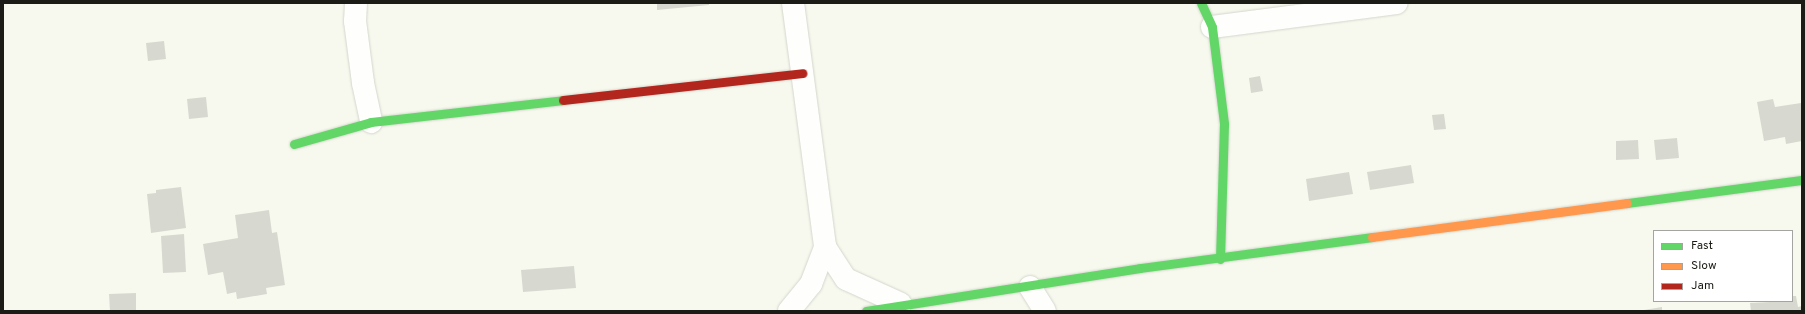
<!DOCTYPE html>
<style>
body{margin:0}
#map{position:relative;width:1805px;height:314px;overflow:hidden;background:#f7f9ee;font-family:Overpass,sans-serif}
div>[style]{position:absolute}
.building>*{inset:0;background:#d7d9d0}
.roads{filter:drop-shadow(0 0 1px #d4d6cd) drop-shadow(0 0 1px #d4d6cd)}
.street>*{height:22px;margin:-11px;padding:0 11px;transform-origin:11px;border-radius:11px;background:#fefefc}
.fast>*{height:9px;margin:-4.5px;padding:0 4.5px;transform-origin:4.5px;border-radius:4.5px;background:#63d668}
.slow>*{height:9px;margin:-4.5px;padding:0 4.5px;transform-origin:4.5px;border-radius:4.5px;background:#ff974d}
.jam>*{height:9px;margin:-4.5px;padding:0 4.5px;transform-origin:4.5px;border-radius:4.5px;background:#b3261e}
span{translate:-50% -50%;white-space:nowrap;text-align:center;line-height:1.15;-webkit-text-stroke:3.5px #fff;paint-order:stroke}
.frame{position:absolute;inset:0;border:4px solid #1b1c15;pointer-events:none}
.legend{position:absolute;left:1653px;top:230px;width:140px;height:72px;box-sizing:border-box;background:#fff;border:1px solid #a4a4a1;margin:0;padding:5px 7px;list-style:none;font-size:12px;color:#1b1c15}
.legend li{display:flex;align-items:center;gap:8px;height:20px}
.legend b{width:20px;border:1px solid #a4a4a1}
</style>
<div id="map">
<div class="building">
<div style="clip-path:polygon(657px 3px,709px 3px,709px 5px,657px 10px)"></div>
<div style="clip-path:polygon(164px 41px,166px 59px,148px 61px,146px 43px)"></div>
<div style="clip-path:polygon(1260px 76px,1263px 91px,1251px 93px,1249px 78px)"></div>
<div style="clip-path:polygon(206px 97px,208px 117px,189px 119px,187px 99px)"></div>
<div style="clip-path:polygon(1773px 99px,1775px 107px,1801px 103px,1802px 141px,1786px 144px,1785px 137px,1764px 141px,1757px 102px)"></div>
<div style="clip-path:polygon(1444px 114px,1446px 129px,1434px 130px,1432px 115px)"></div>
<div style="clip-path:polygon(1677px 138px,1679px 158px,1656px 160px,1654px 140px)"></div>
<div style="clip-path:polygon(1638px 140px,1639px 159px,1616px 160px,1616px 141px)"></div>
<div style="clip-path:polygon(1411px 165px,1414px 183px,1370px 190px,1367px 172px)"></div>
<div style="clip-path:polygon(1349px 172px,1353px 194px,1309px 201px,1306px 179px)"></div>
<div style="clip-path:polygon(181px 187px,186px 228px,151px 233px,147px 194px,156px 193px,156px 190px)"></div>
<div style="clip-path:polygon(269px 210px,272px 233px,277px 232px,285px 285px,266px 288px,267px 294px,237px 299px,236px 292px,227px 294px,223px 272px,208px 275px,203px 244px,238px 238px,235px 215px)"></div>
<div style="clip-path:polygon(184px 234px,186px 272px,163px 273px,161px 236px)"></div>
<div style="clip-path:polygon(574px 266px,576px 288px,523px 292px,521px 270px)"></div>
<div style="clip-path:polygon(136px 293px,136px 311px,110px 311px,109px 294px)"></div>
<div style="clip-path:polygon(1792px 296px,1796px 296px,1798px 307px,1802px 306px,1802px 311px,1751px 311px,1750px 303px,1792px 301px)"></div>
<div style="clip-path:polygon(1662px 307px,1662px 311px,1644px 311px,1644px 310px)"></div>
</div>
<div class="roads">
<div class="street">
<div style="left:356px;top:3px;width:18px;rotate:93deg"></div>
<div style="left:355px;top:21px;width:63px;rotate:82.6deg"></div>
<div style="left:363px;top:83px;width:40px;rotate:78deg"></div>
<div style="left:793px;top:3px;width:246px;rotate:82.5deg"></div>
<div style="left:825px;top:247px;width:38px;rotate:57deg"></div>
<div style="left:846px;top:279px;width:60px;rotate:24.4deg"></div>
<div style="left:1212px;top:27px;width:186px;rotate:-7.4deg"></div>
<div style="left:1030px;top:287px;width:28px;rotate:58deg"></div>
<div style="left:789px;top:311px;width:35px;rotate:-51deg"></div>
<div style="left:811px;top:284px;width:40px;rotate:-69deg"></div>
</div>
<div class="fast">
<div style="left:1201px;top:3px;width:26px;rotate:65deg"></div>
<div style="left:1212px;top:27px;width:98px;rotate:82.9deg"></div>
<div style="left:1224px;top:124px;width:135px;rotate:91.7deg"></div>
<div style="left:294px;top:144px;width:80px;rotate:-15.9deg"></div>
<div style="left:371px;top:122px;width:193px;rotate:-6.5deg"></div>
<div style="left:1627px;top:203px;width:177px;rotate:-7.5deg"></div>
<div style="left:866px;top:311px;width:277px;rotate:-8.9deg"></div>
<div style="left:1140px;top:268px;width:234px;rotate:-7.6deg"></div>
</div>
<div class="slow">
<div style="left:1372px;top:237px;width:257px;rotate:-7.6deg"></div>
</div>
<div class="jam">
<div style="left:563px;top:100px;width:241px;rotate:-6.4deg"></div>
</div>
</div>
<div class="frame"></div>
<ul class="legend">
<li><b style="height:5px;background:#63d668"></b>Fast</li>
<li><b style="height:5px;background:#ff974d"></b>Slow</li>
<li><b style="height:5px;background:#b3261e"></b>Jam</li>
</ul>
</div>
